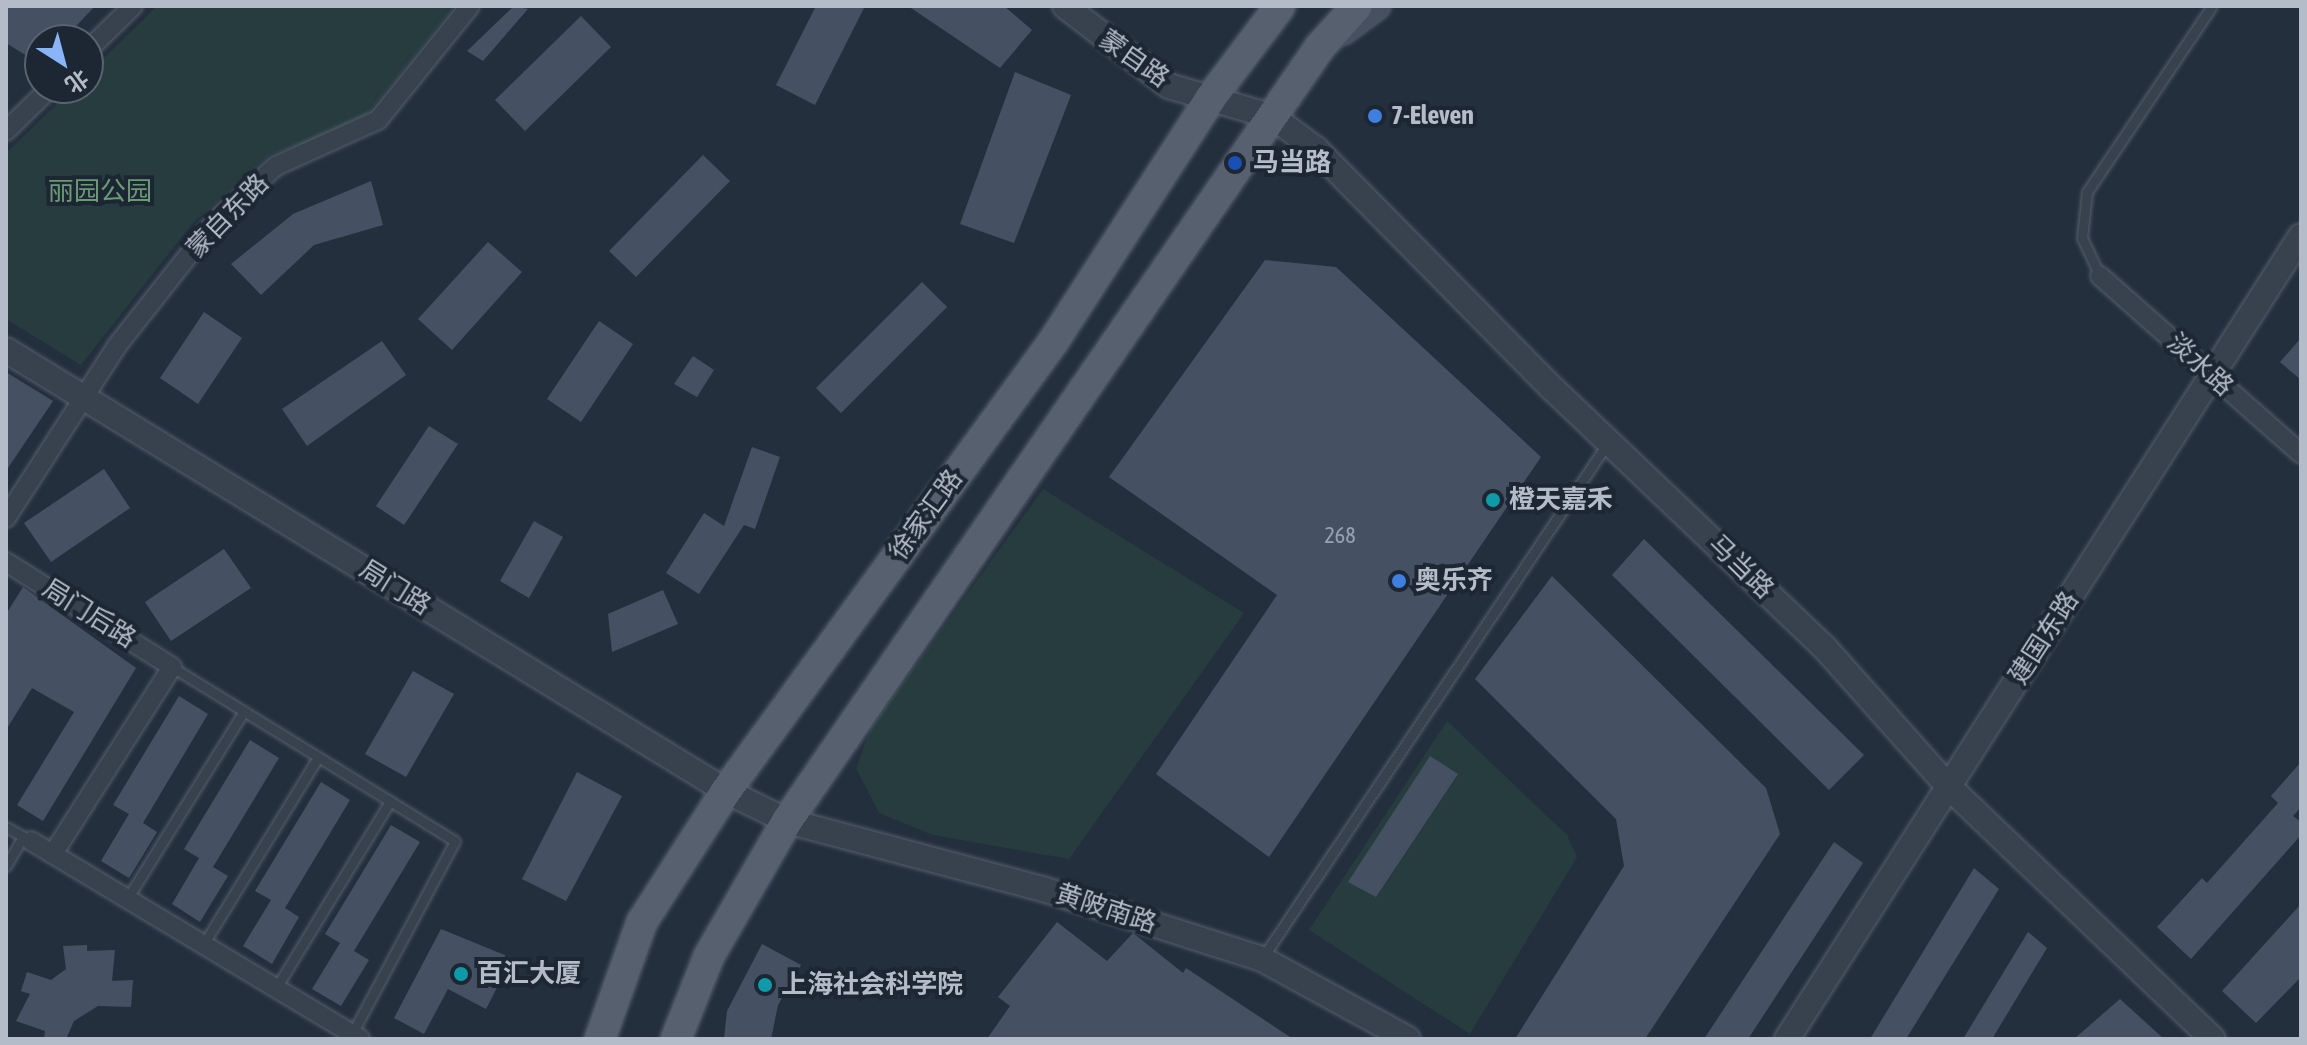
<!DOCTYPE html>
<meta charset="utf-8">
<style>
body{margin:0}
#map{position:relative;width:2307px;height:1045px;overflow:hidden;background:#242f3e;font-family:"Asap Condensed","Noto Sans SC",sans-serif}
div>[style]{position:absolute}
.green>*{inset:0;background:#263c3f}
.building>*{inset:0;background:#455162}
.roads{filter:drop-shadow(0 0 2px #565f6c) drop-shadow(0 0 2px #565f6c)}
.service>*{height:9px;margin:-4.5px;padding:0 4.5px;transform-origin:4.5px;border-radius:4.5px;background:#38414e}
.minor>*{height:18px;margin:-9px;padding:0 9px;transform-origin:9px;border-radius:9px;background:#38414e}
.tertiary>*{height:24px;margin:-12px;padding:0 12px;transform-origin:12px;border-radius:12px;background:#38414e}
.secondary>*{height:26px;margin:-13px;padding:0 13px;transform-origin:13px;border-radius:13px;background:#465061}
.primary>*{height:30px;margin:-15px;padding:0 15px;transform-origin:15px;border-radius:15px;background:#56606e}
.dots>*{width:22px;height:22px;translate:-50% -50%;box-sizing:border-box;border:4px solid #1d2633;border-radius:50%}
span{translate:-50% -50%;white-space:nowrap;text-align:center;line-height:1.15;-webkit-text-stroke:8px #1d2633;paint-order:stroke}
.number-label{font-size:22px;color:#98a1af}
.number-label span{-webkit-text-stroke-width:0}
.street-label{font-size:26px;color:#b4bcc9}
.poi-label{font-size:26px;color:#b4bcc9;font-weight:700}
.left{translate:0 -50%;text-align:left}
.park-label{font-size:26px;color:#6b9a76}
.frame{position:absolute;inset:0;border:8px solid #b4bcc9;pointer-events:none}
.north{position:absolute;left:24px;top:24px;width:80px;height:80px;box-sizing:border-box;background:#1d2633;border:2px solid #59626f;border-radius:50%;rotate:144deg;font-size:22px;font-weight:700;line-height:32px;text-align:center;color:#b4bcc9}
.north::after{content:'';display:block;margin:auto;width:28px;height:36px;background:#8ab4f8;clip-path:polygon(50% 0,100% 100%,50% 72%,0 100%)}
</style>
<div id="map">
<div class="green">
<div style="clip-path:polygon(157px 6px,455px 6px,367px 114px,336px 133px,270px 155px,193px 223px,81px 365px,6px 319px,6px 153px,73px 88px,88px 88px,88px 73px)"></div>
<div style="clip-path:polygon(1043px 489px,1244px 613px,1069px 859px,933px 835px,879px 813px,856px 768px,871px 727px)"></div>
<div style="clip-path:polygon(1447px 721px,1567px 835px,1577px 857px,1470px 1034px,1309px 930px)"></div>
</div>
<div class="building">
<div style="clip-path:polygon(6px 6px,95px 6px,63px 40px,40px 40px,40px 64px,6px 43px)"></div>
<div style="clip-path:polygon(514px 6px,528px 9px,483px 61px,467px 51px)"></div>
<div style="clip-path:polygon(816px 6px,865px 6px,815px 105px,776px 85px)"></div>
<div style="clip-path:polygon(908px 6px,1004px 6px,1032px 30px,1000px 68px)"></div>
<div style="clip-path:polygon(581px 16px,611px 47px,525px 131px,495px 100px)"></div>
<div style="clip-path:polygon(1015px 72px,1071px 95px,1014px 243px,960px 224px)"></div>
<div style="clip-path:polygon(703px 155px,730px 181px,636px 277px,609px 251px)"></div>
<div style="clip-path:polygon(371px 181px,383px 225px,314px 245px,261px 295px,231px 264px,293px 214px)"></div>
<div style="clip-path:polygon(488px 242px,522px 272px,452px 350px,418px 319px)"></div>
<div style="clip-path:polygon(1265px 260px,1336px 267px,1541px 457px,1269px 857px,1156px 774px,1277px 595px,1109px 477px)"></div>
<div style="clip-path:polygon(922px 282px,947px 307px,841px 413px,816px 388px)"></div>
<div style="clip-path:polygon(204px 312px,242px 338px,198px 404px,160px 378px)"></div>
<div style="clip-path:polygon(599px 321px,633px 344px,581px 422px,547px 399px)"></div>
<div style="clip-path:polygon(2301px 338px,2301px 380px,2280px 362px)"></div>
<div style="clip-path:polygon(382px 341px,406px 375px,307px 446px,282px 409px)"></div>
<div style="clip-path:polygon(693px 356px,714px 370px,697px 397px,674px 384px)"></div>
<div style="clip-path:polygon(6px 372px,53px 401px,6px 471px)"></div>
<div style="clip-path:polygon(429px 426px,458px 444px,404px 525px,376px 506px)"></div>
<div style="clip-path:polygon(752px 447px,780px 457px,755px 529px,744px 525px,699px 594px,666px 573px,704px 513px,724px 526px)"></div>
<div style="clip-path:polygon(104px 469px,130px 508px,51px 562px,24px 523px)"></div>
<div style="clip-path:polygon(534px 521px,563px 537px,529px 598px,500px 581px)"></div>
<div style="clip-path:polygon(1644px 539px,1864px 755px,1829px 790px,1612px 575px)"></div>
<div style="clip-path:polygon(224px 549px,251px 588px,171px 641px,145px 602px)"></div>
<div style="clip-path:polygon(1552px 576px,1766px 788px,1780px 834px,1645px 1039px,1515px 1039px,1624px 866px,1616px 819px,1475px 679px)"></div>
<div style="clip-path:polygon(23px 587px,136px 668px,43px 821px,17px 805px,74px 712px,32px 688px,6px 730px,6px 614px)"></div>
<div style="clip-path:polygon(663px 590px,678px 624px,612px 652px,608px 614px)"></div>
<div style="clip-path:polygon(413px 671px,454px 694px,406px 777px,365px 754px)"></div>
<div style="clip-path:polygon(179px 696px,208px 714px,143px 823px,157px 832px,129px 878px,101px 861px,129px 814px,113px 805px)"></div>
<div style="clip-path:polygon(250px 740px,279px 758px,213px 867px,228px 876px,200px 922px,172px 904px,199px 858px,184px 849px)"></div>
<div style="clip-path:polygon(1430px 756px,1458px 774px,1376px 897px,1348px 882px)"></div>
<div style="clip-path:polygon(2301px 762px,2301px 807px,2293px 816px,2301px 822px,2301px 835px,2191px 959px,2157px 927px,2202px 878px,2207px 883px,2278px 803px,2271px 796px)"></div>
<div style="clip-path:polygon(577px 772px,622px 796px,566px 901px,522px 879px)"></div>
<div style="clip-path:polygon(321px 782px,350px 800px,285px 908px,299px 917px,272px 964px,243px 946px,271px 900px,255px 891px)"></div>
<div style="clip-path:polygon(391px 825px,420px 842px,354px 951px,369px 960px,341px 1006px,312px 989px,340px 943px,325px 934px)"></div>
<div style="clip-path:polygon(1834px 842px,1863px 863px,1748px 1039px,1704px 1039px)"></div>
<div style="clip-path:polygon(1974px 868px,1999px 889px,1906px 1039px,1870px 1039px)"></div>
<div style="clip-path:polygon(2301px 904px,2301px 977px,2256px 1023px,2222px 991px)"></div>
<div style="clip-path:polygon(1057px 922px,1107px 961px,1133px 933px,1183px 973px,1186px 968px,1293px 1039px,987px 1039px,1010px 1006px,998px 997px)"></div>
<div style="clip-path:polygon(441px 929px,512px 958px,486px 1009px,448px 989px,424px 1034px,394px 1018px)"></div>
<div style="clip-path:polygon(2028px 932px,2047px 948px,1992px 1039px,1963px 1039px)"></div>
<div style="clip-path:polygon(762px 944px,801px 965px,778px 1005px,771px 1039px,724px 1039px,727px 1011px)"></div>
<div style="clip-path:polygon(87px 945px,87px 951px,115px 950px,112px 981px,133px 980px,131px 1007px,98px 1006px,74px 1021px,66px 1039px,44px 1039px,45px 1031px,16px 1021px,30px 994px,21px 991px,27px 972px,51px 980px,66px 969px,63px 946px)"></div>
<div style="clip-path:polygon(2120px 999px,2164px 1039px,2074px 1039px)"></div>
</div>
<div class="roads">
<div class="service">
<div style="left:2100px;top:276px;width:42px;rotate:-115.3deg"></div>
<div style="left:2082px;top:238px;width:46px;rotate:-83.8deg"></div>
<div style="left:2087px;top:192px;width:224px;rotate:-56.1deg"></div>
<div style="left:172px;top:667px;width:332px;rotate:31.6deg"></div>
<div style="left:455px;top:841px;width:219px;rotate:118.1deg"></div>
<div style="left:6px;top:827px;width:25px;rotate:29deg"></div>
<div style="left:6px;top:866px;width:34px;rotate:-60deg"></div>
<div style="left:127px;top:899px;width:221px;rotate:-58.1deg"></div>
<div style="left:203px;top:945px;width:220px;rotate:-58.5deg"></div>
<div style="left:1263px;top:957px;width:618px;rotate:-56.16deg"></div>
<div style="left:276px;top:988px;width:219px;rotate:-58.6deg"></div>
</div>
<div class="minor">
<div style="left:88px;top:50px;width:63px;rotate:-44.4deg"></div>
<div style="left:6px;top:131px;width:62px;rotate:-44.3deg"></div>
<div style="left:2100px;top:276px;width:268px;rotate:41.5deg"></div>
<div style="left:6px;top:518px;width:203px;rotate:-57.2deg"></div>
<div style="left:116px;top:347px;width:164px;rotate:-51.7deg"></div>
<div style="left:218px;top:218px;width:78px;rotate:-41.9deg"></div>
<div style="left:276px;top:166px;width:112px;rotate:-24.3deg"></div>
<div style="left:378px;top:120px;width:146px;rotate:-51.1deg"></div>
<div style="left:6px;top:562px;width:196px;rotate:32.3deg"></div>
<div style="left:172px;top:667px;width:222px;rotate:122.5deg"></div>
<div style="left:31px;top:841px;width:384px;rotate:31deg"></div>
</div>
<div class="tertiary">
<div style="left:1065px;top:6px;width:131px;rotate:37.6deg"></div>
<div style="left:1169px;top:86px;width:109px;rotate:16.6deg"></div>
<div style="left:1273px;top:117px;width:54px;rotate:36.7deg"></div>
<div style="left:1316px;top:149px;width:337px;rotate:45.4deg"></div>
<div style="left:1553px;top:389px;width:374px;rotate:43.6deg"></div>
<div style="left:1824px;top:647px;width:186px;rotate:48.3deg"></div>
<div style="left:1948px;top:786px;width:366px;rotate:43.7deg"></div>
<div style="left:6px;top:350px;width:844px;rotate:31.49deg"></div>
<div style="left:726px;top:791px;width:68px;rotate:26.2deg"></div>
<div style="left:787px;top:821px;width:265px;rotate:14.9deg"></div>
<div style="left:1043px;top:889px;width:230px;rotate:17.7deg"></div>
<div style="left:1262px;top:959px;width:166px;rotate:28.7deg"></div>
<div style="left:1787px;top:1039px;width:953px;rotate:-57.38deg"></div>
</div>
<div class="secondary">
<div style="left:1343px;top:31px;width:42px;rotate:-36.3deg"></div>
</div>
<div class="primary">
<div style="left:600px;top:1039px;width:124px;rotate:-70.3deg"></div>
<div style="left:642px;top:922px;width:156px;rotate:-57.3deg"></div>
<div style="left:726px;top:791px;width:555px;rotate:-53.93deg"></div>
<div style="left:1053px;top:342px;width:289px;rotate:-57.1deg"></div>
<div style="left:1210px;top:99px;width:116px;rotate:-53deg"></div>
<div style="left:676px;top:1039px;width:89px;rotate:-68.3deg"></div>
<div style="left:709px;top:956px;width:156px;rotate:-60deg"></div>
<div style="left:787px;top:821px;width:940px;rotate:-55.45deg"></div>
<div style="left:1320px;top:47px;width:55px;rotate:-47.9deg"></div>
</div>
</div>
<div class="dots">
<div style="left:1375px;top:116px;background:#3f7fe0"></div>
<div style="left:1235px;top:163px;background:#1a4fb4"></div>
<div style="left:1493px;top:500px;background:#0f9aa8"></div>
<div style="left:1399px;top:581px;background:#3f7fe0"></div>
<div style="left:461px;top:974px;background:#0f9aa8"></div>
<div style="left:765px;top:985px;background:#0f9aa8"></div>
</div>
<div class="number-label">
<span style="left:1340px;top:536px">268</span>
</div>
<div class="street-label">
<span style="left:1134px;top:59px;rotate:35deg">蒙自路</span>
<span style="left:228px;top:216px;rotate:-46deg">蒙自东路</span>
<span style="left:2200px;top:365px;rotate:42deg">淡水路</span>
<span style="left:926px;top:515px;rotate:-54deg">徐家汇路</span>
<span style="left:1741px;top:567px;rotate:44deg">马当路</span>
<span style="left:395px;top:588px;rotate:32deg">局门路</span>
<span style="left:89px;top:614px;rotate:32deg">局门后路</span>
<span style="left:2044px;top:638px;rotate:-57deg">建国东路</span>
<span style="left:1106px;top:909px;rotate:18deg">黄陂南路</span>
</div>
<div class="poi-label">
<span class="left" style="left:1391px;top:116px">7-Eleven</span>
<span class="left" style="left:1253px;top:163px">马当路</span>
<span class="left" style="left:1509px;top:500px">橙天嘉禾</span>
<span class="left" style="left:1415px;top:581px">奥乐齐</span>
<span class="left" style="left:477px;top:974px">百汇大厦</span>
<span class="left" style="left:781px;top:985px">上海社会科学院</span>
</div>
<div class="park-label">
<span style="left:100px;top:192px">丽园公园</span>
</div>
<div class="frame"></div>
<div class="north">北</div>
</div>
